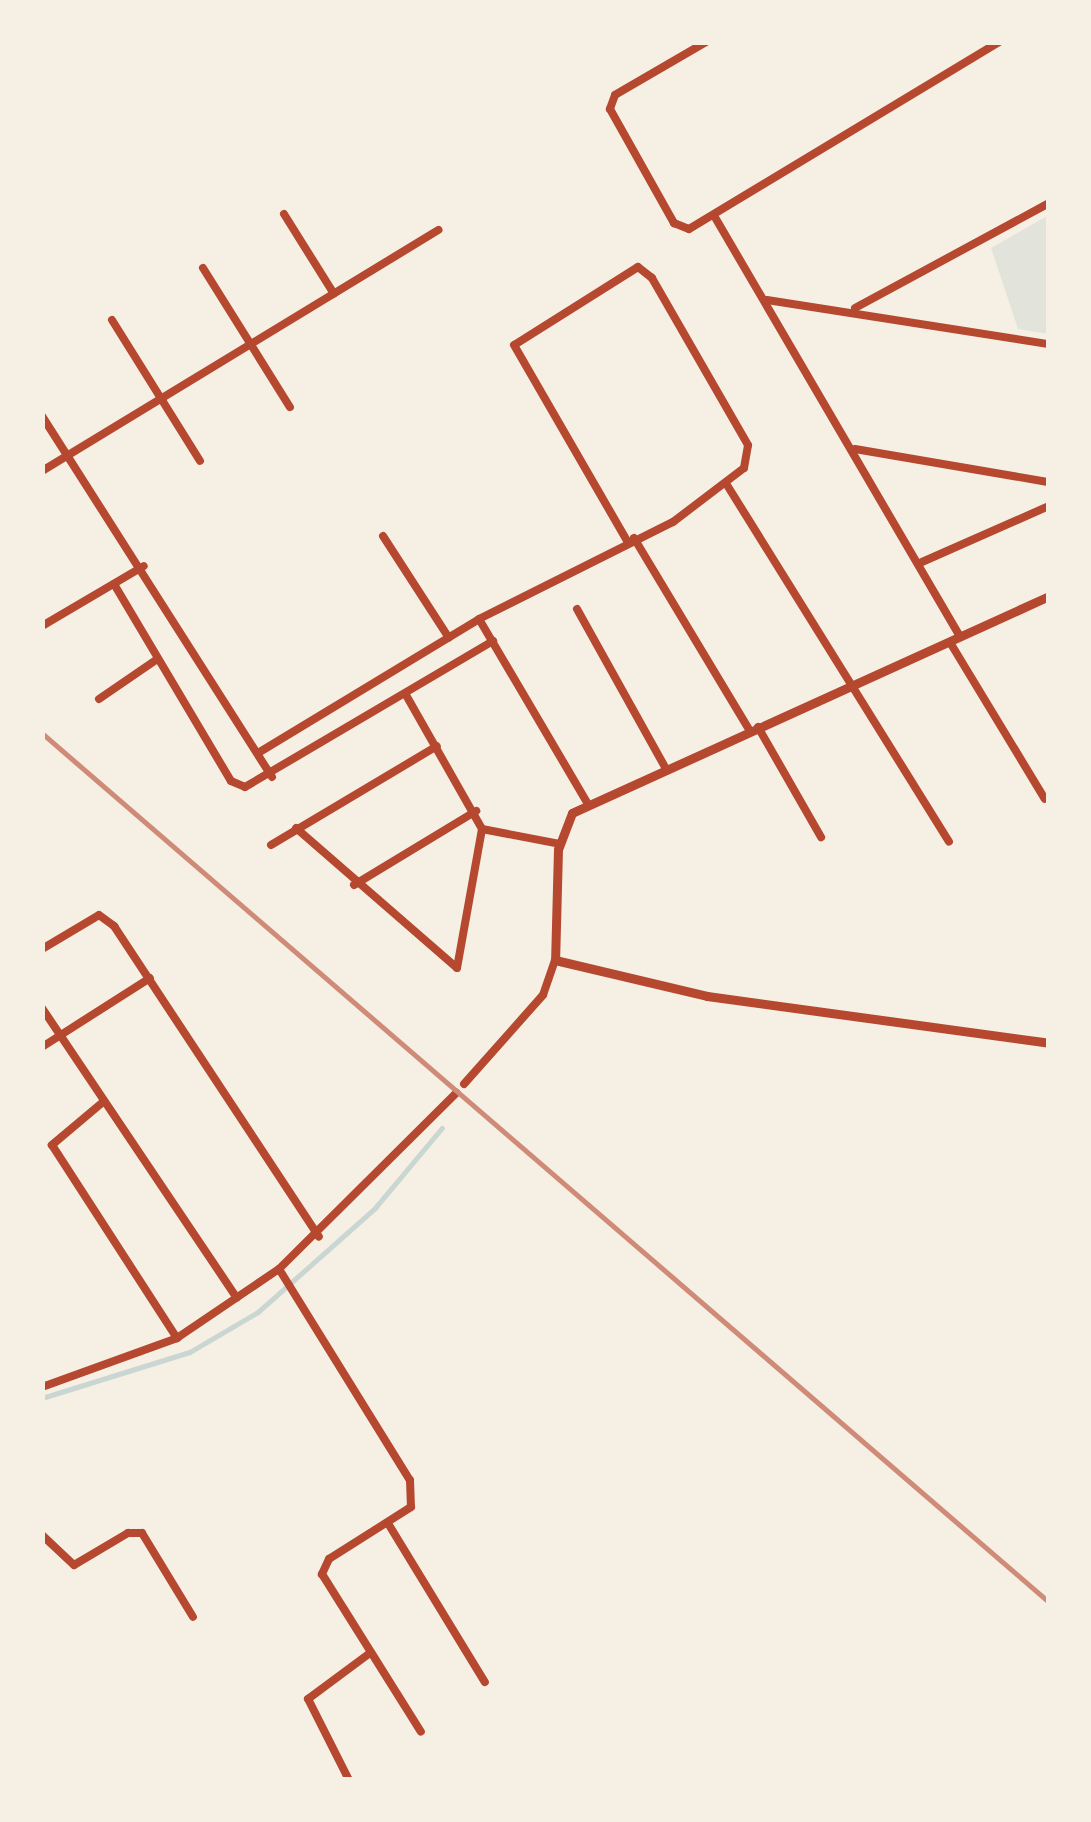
<!DOCTYPE html>
<style>
body{margin:0}
#map{position:relative;width:1091px;height:1822px;overflow:hidden;background:#f6efe4;font-family:Inter,sans-serif}
div>[style]{position:absolute}
.green>*{inset:0;background:#e2e4dc}
.stream>*{height:4.5px;margin:-2.25px;padding:0 2.25px;transform-origin:2.25px;border-radius:2.25px;background:#c9d6d2}
.minor>*{height:8px;margin:-4px;padding:0 4px;transform-origin:4px;border-radius:4px;background:#b5482f}
.tertiary>*{height:9px;margin:-4.5px;padding:0 4.5px;transform-origin:4.5px;border-radius:4.5px;background:#b5482f}
.rail>*{height:4.5px;margin:-2.25px;padding:0 2.25px;transform-origin:2.25px;border-radius:2.25px;background:#cf8b77}
span{translate:-50% -50%;white-space:nowrap;text-align:center;line-height:1.15;-webkit-text-stroke:9px #f6efe4;paint-order:stroke}
.frame{position:absolute;inset:0;border:45px solid #f6efe4;pointer-events:none}
</style>
<div id="map">
<div class="green">
<div style="clip-path:polygon(1049px 215px,1049px 334px,1018px 329px,991px 248px)"></div>
</div>
<div class="stream">
<div style="left:42px;top:1398px;width:155px;rotate:-17.3deg"></div>
<div style="left:190px;top:1352px;width:79px;rotate:-30.5deg"></div>
<div style="left:258px;top:1312px;width:157px;rotate:-41.6deg"></div>
<div style="left:375px;top:1208px;width:104px;rotate:-50.1deg"></div>
</div>
<div class="minor">
<div style="left:706px;top:42px;width:105px;rotate:149.8deg"></div>
<div style="left:615px;top:95px;width:15px;rotate:110deg"></div>
<div style="left:610px;top:109px;width:131px;rotate:60.7deg"></div>
<div style="left:674px;top:223px;width:16px;rotate:22deg"></div>
<div style="left:689px;top:229px;width:362px;rotate:-31.1deg"></div>
<div style="left:284px;top:214px;width:94px;rotate:58deg"></div>
<div style="left:716px;top:219px;width:484px;rotate:59.7deg"></div>
<div style="left:203px;top:268px;width:164px;rotate:58deg"></div>
<div style="left:767px;top:300px;width:285px;rotate:8.9deg"></div>
<div style="left:855px;top:308px;width:221px;rotate:-28.4deg"></div>
<div style="left:112px;top:320px;width:166px;rotate:58deg"></div>
<div style="left:42px;top:416px;width:428px;rotate:57.5deg"></div>
<div style="left:855px;top:449px;width:197px;rotate:9.7deg"></div>
<div style="left:42px;top:471px;width:464px;rotate:-31.3deg"></div>
<div style="left:727px;top:485px;width:420px;rotate:58.1deg"></div>
<div style="left:383px;top:536px;width:121px;rotate:57.1deg"></div>
<div style="left:634px;top:538px;width:225px;rotate:59deg"></div>
<div style="left:922px;top:562px;width:139px;rotate:-23.8deg"></div>
<div style="left:114px;top:584px;width:229px;rotate:59.3deg"></div>
<div style="left:231px;top:781px;width:15px;rotate:23deg"></div>
<div style="left:245px;top:787px;width:288px;rotate:-30.5deg"></div>
<div style="left:577px;top:609px;width:181px;rotate:60.9deg"></div>
<div style="left:479px;top:619px;width:212px;rotate:59.5deg"></div>
<div style="left:42px;top:626px;width:118px;rotate:-30.5deg"></div>
<div style="left:951px;top:644px;width:181px;rotate:58.8deg"></div>
<div style="left:406px;top:695px;width:154px;rotate:60.4deg"></div>
<div style="left:482px;top:829px;width:79px;rotate:10.9deg"></div>
<div style="left:99px;top:699px;width:69px;rotate:-34.4deg"></div>
<div style="left:758px;top:727px;width:127px;rotate:60.2deg"></div>
<div style="left:258px;top:753px;width:258px;rotate:-31.2deg"></div>
<div style="left:479px;top:619px;width:217px;rotate:-26.6deg"></div>
<div style="left:673px;top:522px;width:89px;rotate:-37.3deg"></div>
<div style="left:744px;top:468px;width:23px;rotate:-80deg"></div>
<div style="left:748px;top:445px;width:193px;rotate:-119.9deg"></div>
<div style="left:652px;top:278px;width:18px;rotate:-142deg"></div>
<div style="left:638px;top:267px;width:146px;rotate:147.8deg"></div>
<div style="left:514px;top:345px;width:226px;rotate:60deg"></div>
<div style="left:296px;top:828px;width:213px;rotate:41deg"></div>
<div style="left:457px;top:968px;width:141px;rotate:-79.8deg"></div>
<div style="left:271px;top:845px;width:193px;rotate:-30.8deg"></div>
<div style="left:354px;top:885px;width:143px;rotate:-31.2deg"></div>
<div style="left:42px;top:949px;width:66px;rotate:-30.8deg"></div>
<div style="left:99px;top:915px;width:19px;rotate:36deg"></div>
<div style="left:114px;top:926px;width:372px;rotate:56.6deg"></div>
<div style="left:42px;top:1008px;width:349px;rotate:56.1deg"></div>
<div style="left:42px;top:1047px;width:128px;rotate:-32.6deg"></div>
<div style="left:464px;top:1084px;width:119px;rotate:-48.4deg"></div>
<div style="left:543px;top:995px;width:37px;rotate:-71deg"></div>
<div style="left:103px;top:1102px;width:67px;rotate:139.9deg"></div>
<div style="left:52px;top:1145px;width:230px;rotate:57.1deg"></div>
<div style="left:279px;top:1269px;width:248px;rotate:58.2deg"></div>
<div style="left:410px;top:1480px;width:27px;rotate:88deg"></div>
<div style="left:411px;top:1507px;width:97px;rotate:147.6deg"></div>
<div style="left:329px;top:1559px;width:17px;rotate:115deg"></div>
<div style="left:322px;top:1574px;width:186px;rotate:57.9deg"></div>
<div style="left:42px;top:1387px;width:144px;rotate:-19.9deg"></div>
<div style="left:177px;top:1338px;width:123px;rotate:-34.1deg"></div>
<div style="left:279px;top:1269px;width:250px;rotate:-44.8deg"></div>
<div style="left:389px;top:1525px;width:184px;rotate:58.6deg"></div>
<div style="left:42px;top:1535px;width:44px;rotate:43.2deg"></div>
<div style="left:74px;top:1565px;width:63px;rotate:-30.7deg"></div>
<div style="left:128px;top:1533px;width:14px"></div>
<div style="left:142px;top:1533px;width:98px;rotate:58.7deg"></div>
<div style="left:349px;top:1780px;width:91px;rotate:-116.8deg"></div>
<div style="left:308px;top:1699px;width:77px;rotate:-36.6deg"></div>
</div>
<div class="tertiary">
<div style="left:1049px;top:596px;width:524px;rotate:155.54deg"></div>
<div style="left:572px;top:813px;width:39px;rotate:111deg"></div>
<div style="left:558px;top:849px;width:111px;rotate:91.5deg"></div>
<div style="left:555px;top:960px;width:156px;rotate:13.3deg"></div>
<div style="left:707px;top:996px;width:345px;rotate:7.8deg"></div>
</div>
<div class="rail">
<div style="left:42px;top:733px;width:1330px;rotate:40.79deg"></div>
</div>
<div class="frame"></div>
</div>
